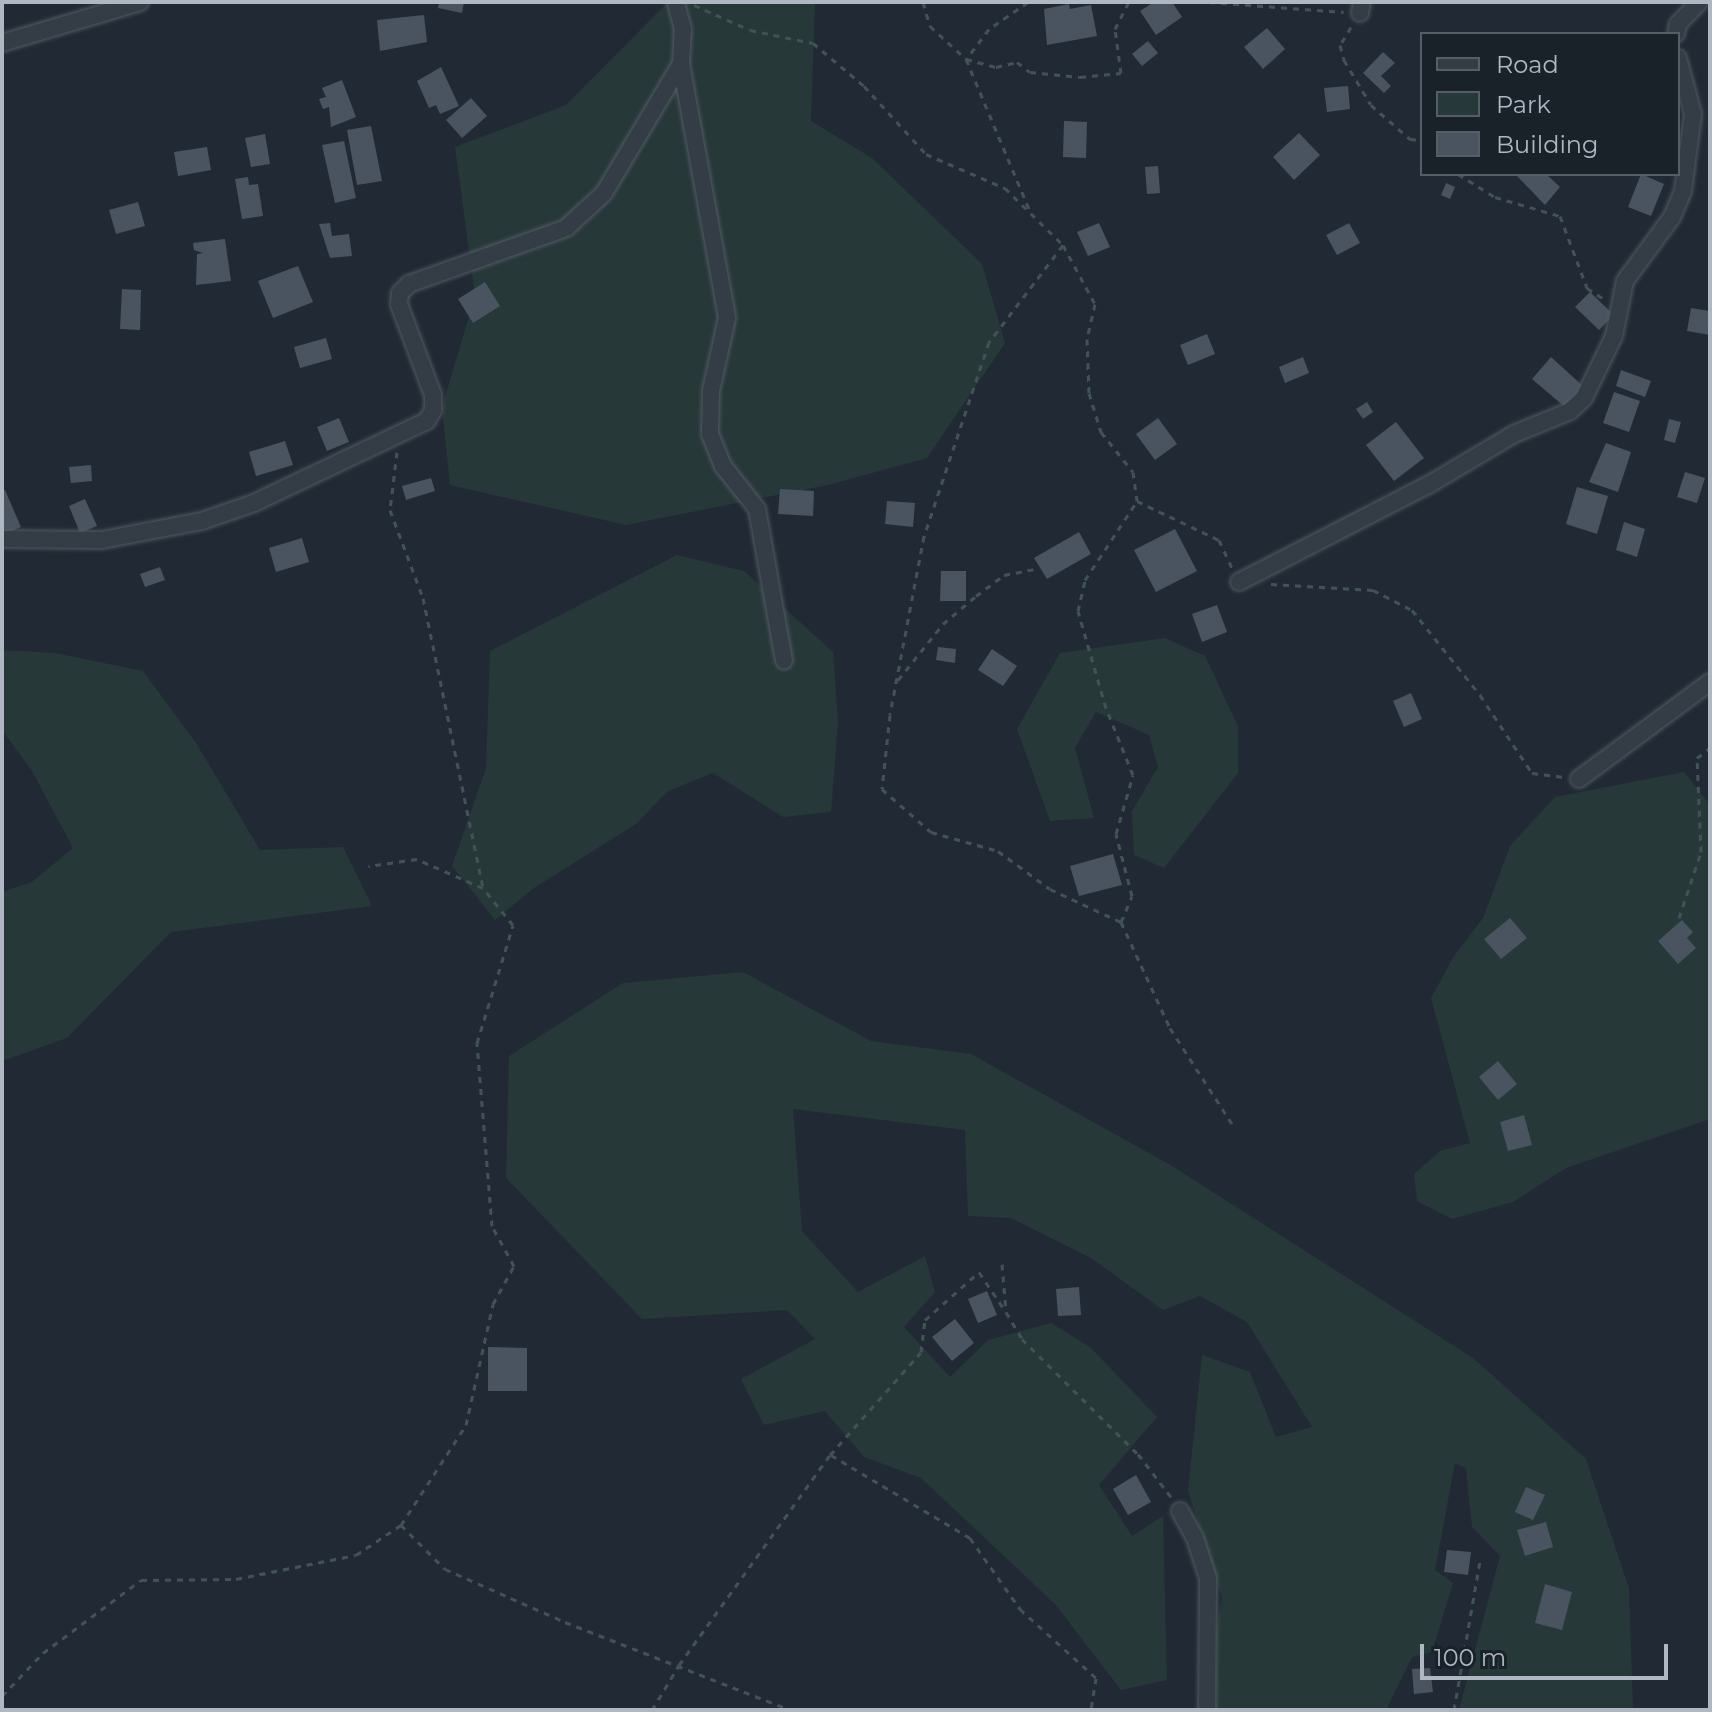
<!DOCTYPE html>
<style>
body{margin:0}
#map{position:relative;width:1712px;height:1712px;overflow:hidden;background:#212a34;font-family:Montserrat,sans-serif}
div>[style]{position:absolute}
.green>*{inset:0;background:#263837}
.building>*{inset:0;background:#495460}
.path>*{height:3px;margin-top:-1.5px;transform-origin:0;background:repeating-linear-gradient(90deg,#425355 0 6px,transparent 0 12px)}
.roads{filter:drop-shadow(0 0 2px #515a63) drop-shadow(0 0 2px #515a63)}
.minor>*{height:16px;margin:-8px;padding:0 8px;transform-origin:8px;border-radius:8px;background:#343c45}
span{translate:-50% -50%;white-space:nowrap;text-align:center;line-height:1.15;-webkit-text-stroke:8px #192129;paint-order:stroke}
.frame{position:absolute;inset:0;border:4px solid #aeb7c2;pointer-events:none}
.legend{position:absolute;left:1420px;top:32px;width:260px;height:144px;box-sizing:border-box;background:#192129;border:2px solid #555d66;margin:0;padding:10px 14px;list-style:none;font-size:24px;color:#aeb7c2}
.legend li{display:flex;align-items:center;gap:16px;height:40px}
.legend b{width:40px;border:2px solid #555d66}
.scale{position:absolute;left:1420px;top:1644px;width:248px;height:36px;box-sizing:border-box;border:4px solid #aeb7c2;border-top:0;padding-left:10px;font-size:24px;line-height:28px;white-space:nowrap;color:#aeb7c2;-webkit-text-stroke:6px #192129;paint-order:stroke}
</style>
<div id="map">
<div class="green">
<div style="clip-path:polygon(668px 2px,815px 2px,811px 121px,872px 158px,982px 264px,1005px 343px,927px 458px,828px 485px,626px 525px,450px 485px,442px 407px,475px 296px,455px 147px,566px 105px)"></div>
<div style="clip-path:polygon(677px 555px,744px 571px,833px 652px,838px 721px,831px 812px,783px 817px,713px 773px,668px 791px,636px 824px,534px 888px,495px 920px,452px 866px,486px 768px,490px 651px)"></div>
<div style="clip-path:polygon(1165px 638px,1205px 656px,1238px 726px,1238px 773px,1164px 868px,1134px 855px,1132px 811px,1158px 767px,1149px 735px,1096px 712px,1075px 748px,1094px 818px,1050px 821px,1017px 729px,1060px 653px)"></div>
<div style="clip-path:polygon(2px 650px,55px 653px,143px 671px,196px 743px,260px 850px,343px 847px,372px 906px,171px 932px,67px 1038px,2px 1061px,2px 892px,32px 882px,73px 848px,32px 771px,2px 730px)"></div>
<div style="clip-path:polygon(1684px 772px,1710px 805px,1710px 1119px,1566px 1168px,1513px 1202px,1452px 1219px,1417px 1201px,1414px 1174px,1440px 1151px,1470px 1143px,1431px 998px,1454px 956px,1483px 918px,1510px 846px,1555px 797px)"></div>
<div style="clip-path:polygon(743px 972px,871px 1041px,971px 1054px,1172px 1166px,1473px 1358px,1586px 1459px,1629px 1588px,1633px 1710px,1459px 1710px,1500px 1556px,1472px 1527px,1466px 1468px,1455px 1463px,1435px 1570px,1453px 1583px,1432px 1652px,1412px 1657px,1386px 1710px,1220px 1710px,1204px 1703px,1222px 1597px,1188px 1491px,1202px 1355px,1250px 1372px,1276px 1437px,1312px 1427px,1247px 1322px,1200px 1296px,1163px 1310px,1091px 1258px,1011px 1218px,968px 1216px,965px 1130px,793px 1109px,802px 1231px,858px 1292px,925px 1256px,935px 1292px,904px 1327px,950px 1377px,988px 1340px,1051px 1323px,1090px 1347px,1157px 1417px,1099px 1485px,1132px 1536px,1163px 1516px,1167px 1680px,1121px 1690px,1055px 1604px,921px 1478px,864px 1457px,825px 1411px,764px 1425px,741px 1379px,815px 1339px,787px 1310px,642px 1319px,506px 1178px,509px 1056px,623px 983px)"></div>
</div>
<div class="building">
<div style="clip-path:polygon(439px 2px,464px 2px,462px 13px,438px 8px)"></div>
<div style="clip-path:polygon(1154px 2px,1172px 2px,1182px 17px,1156px 35px,1140px 11px)"></div>
<div style="clip-path:polygon(1069px 4px,1070px 9px,1091px 5px,1097px 36px,1047px 45px,1044px 9px)"></div>
<div style="clip-path:polygon(424px 15px,427px 42px,380px 51px,377px 20px)"></div>
<div style="clip-path:polygon(1267px 28px,1285px 49px,1263px 69px,1244px 47px)"></div>
<div style="clip-path:polygon(1148px 41px,1158px 53px,1142px 66px,1132px 54px)"></div>
<div style="clip-path:polygon(1383px 52px,1395px 63px,1381px 76px,1391px 86px,1384px 93px,1363px 73px)"></div>
<div style="clip-path:polygon(441px 67px,459px 106px,440px 114px,436px 105px,429px 108px,417px 81px)"></div>
<div style="clip-path:polygon(342px 80px,356px 117px,331px 127px,329px 107px,323px 109px,319px 99px,326px 97px,322px 88px)"></div>
<div style="clip-path:polygon(1348px 86px,1350px 109px,1327px 112px,1324px 88px)"></div>
<div style="clip-path:polygon(471px 98px,487px 116px,462px 138px,446px 120px)"></div>
<div style="clip-path:polygon(1064px 121px,1087px 122px,1086px 158px,1063px 157px)"></div>
<div style="clip-path:polygon(371px 126px,382px 181px,357px 185px,347px 130px)"></div>
<div style="clip-path:polygon(1299px 133px,1320px 155px,1294px 180px,1273px 157px)"></div>
<div style="clip-path:polygon(265px 134px,270px 164px,251px 167px,245px 138px)"></div>
<div style="clip-path:polygon(344px 141px,356px 198px,335px 203px,322px 145px)"></div>
<div style="clip-path:polygon(207px 147px,211px 170px,178px 176px,174px 152px)"></div>
<div style="clip-path:polygon(1158px 166px,1160px 193px,1147px 194px,1145px 167px)"></div>
<div style="clip-path:polygon(1515px 174px,1546px 174px,1560px 187px,1545px 205px)"></div>
<div style="clip-path:polygon(1641px 174px,1664px 184px,1651px 216px,1628px 207px)"></div>
<div style="clip-path:polygon(248px 177px,249px 185px,258px 184px,263px 216px,242px 219px,235px 179px)"></div>
<div style="clip-path:polygon(1446px 183px,1455px 187px,1450px 199px,1441px 195px)"></div>
<div style="clip-path:polygon(138px 202px,145px 226px,116px 234px,109px 210px)"></div>
<div style="clip-path:polygon(330px 223px,332px 236px,349px 234px,352px 256px,330px 258px,319px 224px)"></div>
<div style="clip-path:polygon(1099px 223px,1110px 247px,1088px 256px,1077px 232px)"></div>
<div style="clip-path:polygon(1349px 223px,1360px 243px,1337px 255px,1326px 235px)"></div>
<div style="clip-path:polygon(225px 239px,231px 281px,196px 285px,197px 254px,203px 253px,194px 250px,193px 243px)"></div>
<div style="clip-path:polygon(298px 266px,313px 302px,273px 318px,258px 281px)"></div>
<div style="clip-path:polygon(485px 282px,500px 306px,473px 323px,458px 299px)"></div>
<div style="clip-path:polygon(122px 289px,141px 290px,140px 330px,120px 329px)"></div>
<div style="clip-path:polygon(1590px 292px,1614px 315px,1599px 330px,1575px 307px)"></div>
<div style="clip-path:polygon(1691px 308px,1710px 311px,1710px 335px,1687px 331px)"></div>
<div style="clip-path:polygon(1207px 334px,1215px 354px,1188px 365px,1180px 345px)"></div>
<div style="clip-path:polygon(326px 338px,332px 359px,300px 368px,294px 347px)"></div>
<div style="clip-path:polygon(1303px 357px,1309px 373px,1285px 383px,1279px 367px)"></div>
<div style="clip-path:polygon(1551px 357px,1584px 387px,1566px 408px,1532px 379px)"></div>
<div style="clip-path:polygon(1621px 370px,1651px 381px,1645px 397px,1616px 386px)"></div>
<div style="clip-path:polygon(1614px 392px,1640px 401px,1629px 432px,1603px 423px)"></div>
<div style="clip-path:polygon(1367px 402px,1373px 412px,1363px 419px,1356px 409px)"></div>
<div style="clip-path:polygon(339px 418px,349px 442px,327px 451px,317px 427px)"></div>
<div style="clip-path:polygon(1158px 418px,1177px 444px,1155px 460px,1136px 434px)"></div>
<div style="clip-path:polygon(1669px 419px,1681px 422px,1675px 443px,1664px 440px)"></div>
<div style="clip-path:polygon(1396px 422px,1424px 458px,1394px 481px,1366px 445px)"></div>
<div style="clip-path:polygon(285px 441px,293px 465px,256px 476px,249px 452px)"></div>
<div style="clip-path:polygon(1606px 443px,1631px 452px,1618px 492px,1589px 482px)"></div>
<div style="clip-path:polygon(91px 465px,92px 481px,71px 483px,69px 467px)"></div>
<div style="clip-path:polygon(1685px 472px,1705px 478px,1697px 503px,1677px 497px)"></div>
<div style="clip-path:polygon(431px 478px,435px 491px,406px 500px,402px 486px)"></div>
<div style="clip-path:polygon(1577px 487px,1608px 496px,1597px 534px,1566px 524px)"></div>
<div style="clip-path:polygon(780px 489px,814px 491px,813px 516px,778px 514px)"></div>
<div style="clip-path:polygon(5px 490px,21px 527px,2px 535px,2px 491px)"></div>
<div style="clip-path:polygon(85px 499px,97px 526px,80px 533px,69px 506px)"></div>
<div style="clip-path:polygon(887px 501px,915px 503px,913px 527px,885px 524px)"></div>
<div style="clip-path:polygon(1624px 522px,1645px 529px,1637px 557px,1616px 550px)"></div>
<div style="clip-path:polygon(1175px 529px,1197px 571px,1156px 592px,1134px 550px)"></div>
<div style="clip-path:polygon(1079px 532px,1091px 554px,1047px 579px,1034px 558px)"></div>
<div style="clip-path:polygon(302px 538px,309px 562px,276px 572px,269px 548px)"></div>
<div style="clip-path:polygon(160px 567px,165px 580px,145px 587px,140px 574px)"></div>
<div style="clip-path:polygon(941px 571px,966px 571px,966px 601px,940px 601px)"></div>
<div style="clip-path:polygon(1217px 605px,1227px 632px,1202px 642px,1192px 614px)"></div>
<div style="clip-path:polygon(938px 647px,956px 649px,955px 663px,936px 660px)"></div>
<div style="clip-path:polygon(992px 649px,1017px 666px,1003px 686px,978px 670px)"></div>
<div style="clip-path:polygon(1411px 693px,1422px 719px,1404px 727px,1393px 701px)"></div>
<div style="clip-path:polygon(1113px 854px,1122px 885px,1079px 896px,1070px 866px)"></div>
<div style="clip-path:polygon(1510px 918px,1527px 938px,1501px 959px,1484px 939px)"></div>
<div style="clip-path:polygon(1682px 920px,1693px 932px,1687px 938px,1696px 948px,1678px 964px,1658px 941px)"></div>
<div style="clip-path:polygon(1498px 1061px,1517px 1084px,1498px 1100px,1479px 1077px)"></div>
<div style="clip-path:polygon(1524px 1115px,1532px 1145px,1508px 1151px,1500px 1122px)"></div>
<div style="clip-path:polygon(1079px 1287px,1081px 1315px,1058px 1316px,1056px 1289px)"></div>
<div style="clip-path:polygon(987px 1291px,997px 1315px,978px 1323px,968px 1299px)"></div>
<div style="clip-path:polygon(955px 1319px,974px 1343px,952px 1361px,932px 1337px)"></div>
<div style="clip-path:polygon(488px 1347px,527px 1348px,527px 1391px,488px 1391px)"></div>
<div style="clip-path:polygon(1136px 1475px,1151px 1502px,1128px 1515px,1113px 1489px)"></div>
<div style="clip-path:polygon(1526px 1487px,1545px 1495px,1533px 1520px,1515px 1512px)"></div>
<div style="clip-path:polygon(1546px 1522px,1553px 1547px,1525px 1556px,1517px 1530px)"></div>
<div style="clip-path:polygon(1447px 1550px,1471px 1552px,1468px 1575px,1444px 1572px)"></div>
<div style="clip-path:polygon(1545px 1584px,1572px 1592px,1562px 1630px,1535px 1623px)"></div>
<div style="clip-path:polygon(1430px 1668px,1433px 1692px,1414px 1694px,1412px 1669px)"></div>
</div>
<div class="path">
<div style="left:923px;top:2px;width:25px;rotate:74deg"></div>
<div style="left:930px;top:26px;width:49px;rotate:42.5deg"></div>
<div style="left:966px;top:59px;width:165px;rotate:67.2deg"></div>
<div style="left:1028px;top:2px;width:47px;rotate:145.3deg"></div>
<div style="left:989px;top:29px;width:38px;rotate:127deg"></div>
<div style="left:966px;top:59px;width:31px;rotate:15deg"></div>
<div style="left:996px;top:67px;width:22px;rotate:-13deg"></div>
<div style="left:1017px;top:62px;width:16px;rotate:38deg"></div>
<div style="left:1030px;top:72px;width:50px;rotate:5.7deg"></div>
<div style="left:1080px;top:77px;width:41px;rotate:-5.6deg"></div>
<div style="left:1121px;top:73px;width:44px;rotate:-97.8deg"></div>
<div style="left:1115px;top:29px;width:30px;rotate:-63deg"></div>
<div style="left:1209px;top:2px;width:135px;rotate:4.2deg"></div>
<div style="left:694px;top:5px;width:61px;rotate:24.1deg"></div>
<div style="left:750px;top:30px;width:64px;rotate:11.7deg"></div>
<div style="left:813px;top:43px;width:67px;rotate:40.1deg"></div>
<div style="left:864px;top:86px;width:92px;rotate:47.6deg"></div>
<div style="left:926px;top:154px;width:86px;rotate:23.3deg"></div>
<div style="left:1005px;top:188px;width:81px;rotate:44.5deg"></div>
<div style="left:1063px;top:245px;width:67px;rotate:61.5deg"></div>
<div style="left:1095px;top:304px;width:36px;rotate:103deg"></div>
<div style="left:1087px;top:339px;width:54px;rotate:87.9deg"></div>
<div style="left:1089px;top:393px;width:41px;rotate:72.9deg"></div>
<div style="left:1101px;top:432px;width:51px;rotate:51.3deg"></div>
<div style="left:1133px;top:472px;width:29px;rotate:82deg"></div>
<div style="left:1137px;top:501px;width:91px;rotate:25.4deg"></div>
<div style="left:1219px;top:540px;width:31px;rotate:65deg"></div>
<div style="left:1351px;top:27px;width:21px;rotate:121deg"></div>
<div style="left:1340px;top:45px;width:16px;rotate:75deg"></div>
<div style="left:1344px;top:60px;width:52px;rotate:59deg"></div>
<div style="left:1371px;top:105px;width:52px;rotate:41.1deg"></div>
<div style="left:1410px;top:139px;width:12px;rotate:5deg"></div>
<div style="left:1458px;top:174px;width:44px;rotate:31.9deg"></div>
<div style="left:1495px;top:197px;width:68px;rotate:16.3deg"></div>
<div style="left:1560px;top:216px;width:77px;rotate:69.4deg"></div>
<div style="left:1587px;top:288px;width:20px;rotate:33deg"></div>
<div style="left:1063px;top:245px;width:122px;rotate:127.3deg"></div>
<div style="left:989px;top:342px;width:205px;rotate:108.5deg"></div>
<div style="left:924px;top:536px;width:182px;rotate:100.8deg"></div>
<div style="left:890px;top:715px;width:74px;rotate:96.2deg"></div>
<div style="left:882px;top:789px;width:65px;rotate:41.3deg"></div>
<div style="left:931px;top:832px;width:70px;rotate:15.8deg"></div>
<div style="left:998px;top:851px;width:64px;rotate:36.2deg"></div>
<div style="left:1050px;top:889px;width:78px;rotate:24.9deg"></div>
<div style="left:1121px;top:922px;width:28px;rotate:-67deg"></div>
<div style="left:1132px;top:896px;width:64px;rotate:-104.5deg"></div>
<div style="left:1116px;top:834px;width:61px;rotate:-73.9deg"></div>
<div style="left:1133px;top:775px;width:72px;rotate:-111.9deg"></div>
<div style="left:1106px;top:708px;width:101px;rotate:-106.1deg"></div>
<div style="left:1078px;top:611px;width:32px;rotate:-77deg"></div>
<div style="left:1085px;top:580px;width:95px;rotate:-56.6deg"></div>
<div style="left:397px;top:452px;width:58px;rotate:96.9deg"></div>
<div style="left:390px;top:510px;width:94px;rotate:69.4deg"></div>
<div style="left:423px;top:598px;width:296px;rotate:78.3deg"></div>
<div style="left:1271px;top:584px;width:102px;rotate:3.4deg"></div>
<div style="left:1373px;top:590px;width:44px;rotate:27.1deg"></div>
<div style="left:1412px;top:610px;width:109px;rotate:51.3deg"></div>
<div style="left:1480px;top:695px;width:94px;rotate:56.3deg"></div>
<div style="left:1532px;top:773px;width:32px;rotate:7deg"></div>
<div style="left:898px;top:680px;width:72px;rotate:-51.2deg"></div>
<div style="left:943px;top:624px;width:43px;rotate:-40.3deg"></div>
<div style="left:976px;top:596px;width:35px;rotate:-37deg"></div>
<div style="left:1004px;top:575px;width:32px;rotate:-11deg"></div>
<div style="left:1679px;top:918px;width:70px;rotate:-71.6deg"></div>
<div style="left:1701px;top:852px;width:94px;rotate:-92.4deg"></div>
<div style="left:1697px;top:758px;width:16px;rotate:-38deg"></div>
<div style="left:1121px;top:922px;width:117px;rotate:65.2deg"></div>
<div style="left:1170px;top:1028px;width:114px;rotate:57.1deg"></div>
<div style="left:1002px;top:1264px;width:48px;rotate:85.2deg"></div>
<div style="left:1006px;top:1312px;width:31px;rotate:59deg"></div>
<div style="left:1022px;top:1339px;width:163px;rotate:44.8deg"></div>
<div style="left:1138px;top:1454px;width:56px;rotate:52.3deg"></div>
<div style="left:831px;top:1455px;width:162px;rotate:30.8deg"></div>
<div style="left:970px;top:1538px;width:87px;rotate:54.8deg"></div>
<div style="left:1020px;top:1609px;width:103px;rotate:42.2deg"></div>
<div style="left:1096px;top:1678px;width:32px;rotate:99deg"></div>
<div style="left:401px;top:1525px;width:62px;rotate:45deg"></div>
<div style="left:445px;top:1569px;width:131px;rotate:23.8deg"></div>
<div style="left:565px;top:1622px;width:243px;rotate:21.3deg"></div>
<div style="left:2px;top:1696px;width:59px;rotate:-46.4deg"></div>
<div style="left:43px;top:1653px;width:122px;rotate:-36.7deg"></div>
<div style="left:141px;top:1580px;width:95px;rotate:-0.6deg"></div>
<div style="left:236px;top:1579px;width:122px;rotate:-11.3deg"></div>
<div style="left:356px;top:1555px;width:54px;rotate:-33.7deg"></div>
<div style="left:401px;top:1525px;width:119px;rotate:-57deg"></div>
<div style="left:466px;top:1425px;width:124px;rotate:-77.4deg"></div>
<div style="left:493px;top:1304px;width:43px;rotate:-61.1deg"></div>
<div style="left:514px;top:1266px;width:46px;rotate:-118.8deg"></div>
<div style="left:492px;top:1226px;width:184px;rotate:-94.7deg"></div>
<div style="left:477px;top:1043px;width:123px;rotate:-73deg"></div>
<div style="left:513px;top:925px;width:48px;rotate:-129deg"></div>
<div style="left:483px;top:888px;width:72px;rotate:-156.3deg"></div>
<div style="left:417px;top:859px;width:49px;rotate:171.9deg"></div>
<div style="left:652px;top:1710px;width:52px;rotate:-59deg"></div>
<div style="left:679px;top:1665px;width:259px;rotate:-54.3deg"></div>
<div style="left:830px;top:1455px;width:137px;rotate:-48.5deg"></div>
<div style="left:921px;top:1352px;width:32px;rotate:-83deg"></div>
<div style="left:925px;top:1320px;width:72px;rotate:-41.6deg"></div>
<div style="left:979px;top:1272px;width:48px;rotate:56deg"></div>
<div style="left:1454px;top:1710px;width:151px;rotate:-80.1deg"></div>
</div>
<div class="roads">
<div class="minor">
<div style="left:1360px;top:13px;width:11px;rotate:-80deg"></div>
<div style="left:1676px;top:34px;width:10px;rotate:-79deg"></div>
<div style="left:1678px;top:24px;width:30px;rotate:-46deg"></div>
<div style="left:2px;top:43px;width:144px;rotate:-16.5deg"></div>
<div style="left:681px;top:64px;width:258px;rotate:79.7deg"></div>
<div style="left:727px;top:318px;width:75px;rotate:102.4deg"></div>
<div style="left:711px;top:391px;width:43px;rotate:91.3deg"></div>
<div style="left:710px;top:434px;width:35px;rotate:68deg"></div>
<div style="left:723px;top:466px;width:55px;rotate:51.7deg"></div>
<div style="left:757px;top:509px;width:154px;rotate:79.9deg"></div>
<div style="left:2px;top:539px;width:100px;rotate:0.6deg"></div>
<div style="left:102px;top:540px;width:102px;rotate:-10.8deg"></div>
<div style="left:202px;top:521px;width:55px;rotate:-19.1deg"></div>
<div style="left:254px;top:503px;width:191px;rotate:-25.4deg"></div>
<div style="left:427px;top:421px;width:13px;rotate:-61deg"></div>
<div style="left:433px;top:410px;width:15px;rotate:-90deg"></div>
<div style="left:433px;top:395px;width:97px;rotate:-110.5deg"></div>
<div style="left:399px;top:304px;width:11px;rotate:-85deg"></div>
<div style="left:400px;top:293px;width:13px;rotate:-45deg"></div>
<div style="left:409px;top:284px;width:167px;rotate:-19.6deg"></div>
<div style="left:566px;top:228px;width:52px;rotate:-42.6deg"></div>
<div style="left:604px;top:193px;width:150px;rotate:-59.2deg"></div>
<div style="left:681px;top:64px;width:35px;rotate:-87deg"></div>
<div style="left:683px;top:29px;width:28px;rotate:-105deg"></div>
<div style="left:1239px;top:582px;width:215px;rotate:-27.2deg"></div>
<div style="left:1430px;top:484px;width:98px;rotate:-30.8deg"></div>
<div style="left:1514px;top:434px;width:61px;rotate:-22.3deg"></div>
<div style="left:1570px;top:411px;width:19px;rotate:-43deg"></div>
<div style="left:1584px;top:398px;width:69px;rotate:-64.2deg"></div>
<div style="left:1614px;top:336px;width:56px;rotate:-78.7deg"></div>
<div style="left:1625px;top:281px;width:79px;rotate:-53.7deg"></div>
<div style="left:1672px;top:217px;width:28px;rotate:-67deg"></div>
<div style="left:1683px;top:191px;width:78px;rotate:-82.6deg"></div>
<div style="left:1693px;top:114px;width:58px;rotate:-105deg"></div>
<div style="left:1579px;top:779px;width:163px;rotate:-36.5deg"></div>
<div style="left:1180px;top:1511px;width:31px;rotate:61deg"></div>
<div style="left:1195px;top:1538px;width:42px;rotate:72deg"></div>
<div style="left:1208px;top:1578px;width:132px;rotate:90.4deg"></div>
</div>
</div>
<div class="frame"></div>
<ul class="legend">
<li><b style="height:10px;background:#343c45"></b>Road</li>
<li><b style="height:22px;background:#263837"></b>Park</li>
<li><b style="height:22px;background:#495460"></b>Building</li>
</ul>
<div class="scale">100 m</div>
</div>
